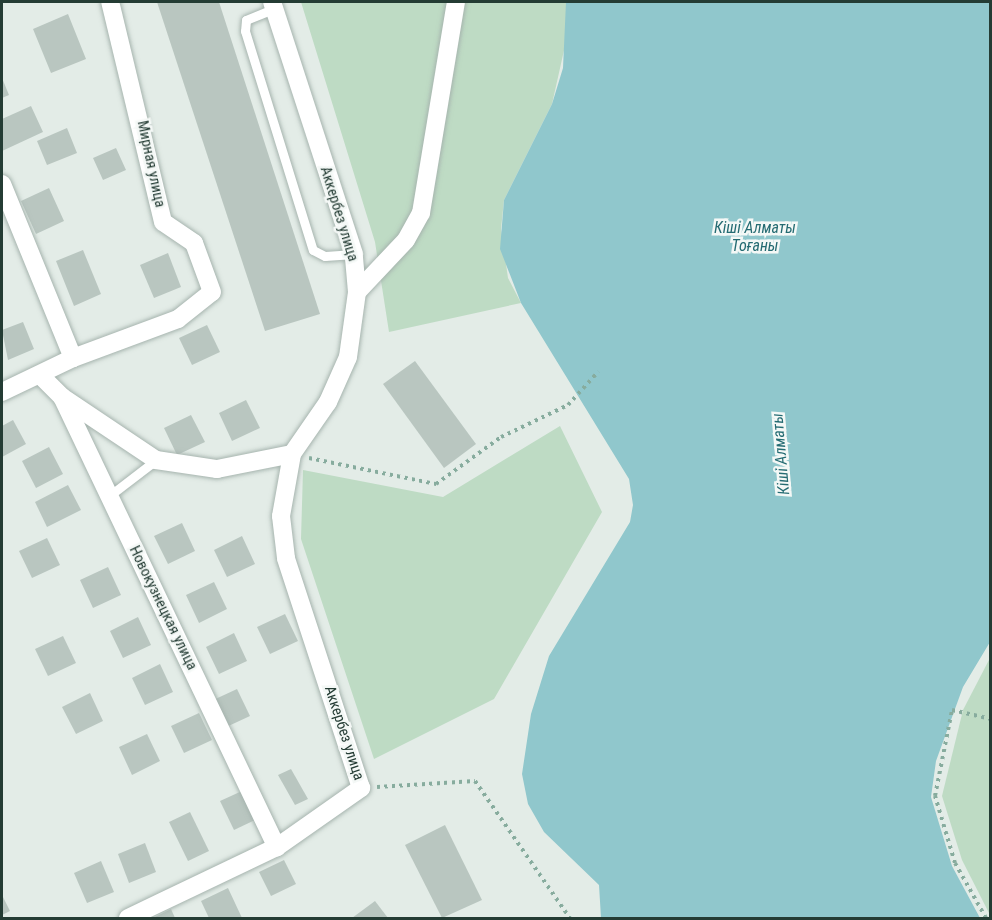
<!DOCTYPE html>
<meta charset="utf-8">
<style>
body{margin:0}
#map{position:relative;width:992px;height:920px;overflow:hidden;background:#e3ece7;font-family:"Roboto Condensed",sans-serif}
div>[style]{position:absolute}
.green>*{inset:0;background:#bedbc4}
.water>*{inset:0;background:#90c7cc}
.building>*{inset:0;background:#b9c6c0}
.path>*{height:4px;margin-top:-2px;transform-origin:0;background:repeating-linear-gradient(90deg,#87ac9e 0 3px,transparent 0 7.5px)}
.roads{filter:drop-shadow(0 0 2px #a6b4ae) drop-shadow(0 0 2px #a6b4ae)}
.lane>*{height:9px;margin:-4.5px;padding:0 4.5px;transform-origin:4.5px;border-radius:4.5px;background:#fff}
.street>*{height:18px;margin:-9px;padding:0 9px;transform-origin:9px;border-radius:9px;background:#fff}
span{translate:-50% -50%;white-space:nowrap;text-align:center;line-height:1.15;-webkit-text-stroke:5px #f4f8f6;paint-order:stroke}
.street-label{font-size:15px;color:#243c34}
.water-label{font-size:16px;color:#246b72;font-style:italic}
.frame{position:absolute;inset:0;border:3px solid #243c34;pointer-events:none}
</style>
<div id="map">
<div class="green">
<div style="clip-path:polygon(301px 2px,566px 2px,569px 28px,552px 104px,504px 200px,501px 229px,508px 278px,521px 303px,389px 332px,375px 242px)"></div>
<div style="clip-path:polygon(560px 426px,602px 512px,494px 699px,374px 759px,301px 539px,303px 470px,443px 497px)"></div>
<div style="clip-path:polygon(990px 658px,990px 915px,962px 860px,942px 796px,963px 710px)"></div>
</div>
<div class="water">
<div style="clip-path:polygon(566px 2px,990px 2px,990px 642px,963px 687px,936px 761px,931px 797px,952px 866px,980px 918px,601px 918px,599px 885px,544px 832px,528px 804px,522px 774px,531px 714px,549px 656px,630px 522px,633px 505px,629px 479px,521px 303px,500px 249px,504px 200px,552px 104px,563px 68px)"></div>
</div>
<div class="building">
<div style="clip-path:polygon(157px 2px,219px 2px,320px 314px,265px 331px)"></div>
<div style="clip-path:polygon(68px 14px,86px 59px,51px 73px,33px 29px)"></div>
<div style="clip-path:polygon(2px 78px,9px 95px,2px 98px)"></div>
<div style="clip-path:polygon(31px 106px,43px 132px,2px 151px,2px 119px)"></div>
<div style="clip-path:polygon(67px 128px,77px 153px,47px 165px,37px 141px)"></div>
<div style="clip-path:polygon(116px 148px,126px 170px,103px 180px,93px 158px)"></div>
<div style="clip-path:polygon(49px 188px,64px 221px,36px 234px,21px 201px)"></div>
<div style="clip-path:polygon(83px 250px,101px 294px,74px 306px,56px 261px)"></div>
<div style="clip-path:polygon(168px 253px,181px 287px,154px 298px,140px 265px)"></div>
<div style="clip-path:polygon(23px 322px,34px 349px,8px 360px,2px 330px)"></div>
<div style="clip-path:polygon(207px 325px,220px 352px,192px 365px,179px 338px)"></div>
<div style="clip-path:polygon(415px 361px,476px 444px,444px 468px,383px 384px)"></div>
<div style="clip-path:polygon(246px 400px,260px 428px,232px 441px,219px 413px)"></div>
<div style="clip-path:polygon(191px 415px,205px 442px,177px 455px,164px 428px)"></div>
<div style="clip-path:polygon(13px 420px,26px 444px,2px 457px,2px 426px)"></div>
<div style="clip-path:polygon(49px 447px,63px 474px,36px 488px,22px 461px)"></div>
<div style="clip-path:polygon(68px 485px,81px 510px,47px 527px,35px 502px)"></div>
<div style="clip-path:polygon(182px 523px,195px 551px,168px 564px,154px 536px)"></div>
<div style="clip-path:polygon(242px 536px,255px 564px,227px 577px,214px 550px)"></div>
<div style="clip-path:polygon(47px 538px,60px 565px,32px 578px,19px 551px)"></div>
<div style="clip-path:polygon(108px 567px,121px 595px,93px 608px,80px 580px)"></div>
<div style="clip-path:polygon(214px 582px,227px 609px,199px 623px,186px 595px)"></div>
<div style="clip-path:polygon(285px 614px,298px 641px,270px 654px,257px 627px)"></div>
<div style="clip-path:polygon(138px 617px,151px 645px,123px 658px,110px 631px)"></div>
<div style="clip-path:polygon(234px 633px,247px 661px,219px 674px,206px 647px)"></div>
<div style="clip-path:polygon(63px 636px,76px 663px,48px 676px,35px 649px)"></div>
<div style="clip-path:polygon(160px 664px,173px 692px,145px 705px,132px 678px)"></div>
<div style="clip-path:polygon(237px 689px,250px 716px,222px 729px,209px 702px)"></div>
<div style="clip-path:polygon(90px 693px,103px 721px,76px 734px,62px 707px)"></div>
<div style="clip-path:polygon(199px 713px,212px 740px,184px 753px,171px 726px)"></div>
<div style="clip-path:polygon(147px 734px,160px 761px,132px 775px,119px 747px)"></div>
<div style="clip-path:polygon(291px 769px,308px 799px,295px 805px,278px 775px)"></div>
<div style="clip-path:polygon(242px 791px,255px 820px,234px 830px,220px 801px)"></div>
<div style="clip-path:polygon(190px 812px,209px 851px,188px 861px,169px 822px)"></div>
<div style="clip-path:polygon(445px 825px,482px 900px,442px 918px,405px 845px)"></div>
<div style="clip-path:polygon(145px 843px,156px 872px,129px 883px,118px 854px)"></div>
<div style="clip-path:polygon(284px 860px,296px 884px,271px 896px,259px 872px)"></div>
<div style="clip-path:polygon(101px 861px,114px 892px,87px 903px,74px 873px)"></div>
<div style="clip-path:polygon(228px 888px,242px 918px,209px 918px,201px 901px)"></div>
<div style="clip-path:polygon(2px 895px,10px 911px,2px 915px)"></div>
<div style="clip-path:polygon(375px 901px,388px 918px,352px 918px)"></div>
<div style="clip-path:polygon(171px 909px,175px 918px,153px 918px)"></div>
</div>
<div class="path">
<div style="left:309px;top:458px;width:130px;rotate:11.6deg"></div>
<div style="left:436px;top:484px;width:80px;rotate:-35.9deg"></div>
<div style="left:501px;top:437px;width:74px;rotate:-25.5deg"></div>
<div style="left:568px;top:405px;width:45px;rotate:-47.7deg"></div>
<div style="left:377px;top:787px;width:98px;rotate:-3.5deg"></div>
<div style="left:475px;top:781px;width:167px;rotate:55.3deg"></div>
<div style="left:986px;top:918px;width:63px;rotate:-119.4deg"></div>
<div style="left:955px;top:863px;width:70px;rotate:-106.6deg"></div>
<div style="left:935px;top:796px;width:88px;rotate:-78.8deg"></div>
<div style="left:952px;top:710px;width:39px;rotate:13deg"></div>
</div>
<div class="roads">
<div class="lane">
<div style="left:273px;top:9px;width:29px;rotate:158deg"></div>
<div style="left:246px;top:20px;width:11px;rotate:95deg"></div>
<div style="left:245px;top:31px;width:229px;rotate:72.8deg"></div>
<div style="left:313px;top:250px;width:13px;rotate:27deg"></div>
<div style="left:325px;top:256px;width:29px;rotate:-4deg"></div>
<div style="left:109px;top:496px;width:59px;rotate:-37.5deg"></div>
</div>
<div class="street">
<div style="left:2px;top:184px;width:188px;rotate:67.8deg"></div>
<div style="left:357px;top:292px;width:71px;rotate:-46.7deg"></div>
<div style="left:406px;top:240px;width:31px;rotate:-61deg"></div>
<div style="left:421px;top:213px;width:214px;rotate:-80.6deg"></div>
<div style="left:40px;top:375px;width:31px;rotate:45deg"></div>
<div style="left:62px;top:397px;width:499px;rotate:64.5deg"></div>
<div style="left:2px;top:392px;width:79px;rotate:-25.6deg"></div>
<div style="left:73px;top:358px;width:112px;rotate:-20.4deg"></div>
<div style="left:178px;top:319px;width:43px;rotate:-38.5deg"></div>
<div style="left:212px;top:292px;width:52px;rotate:-110.2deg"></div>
<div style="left:194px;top:243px;width:37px;rotate:-146deg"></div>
<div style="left:163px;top:222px;width:226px;rotate:-103.5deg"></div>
<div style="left:62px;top:397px;width:113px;rotate:33.8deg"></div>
<div style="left:156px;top:460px;width:62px;rotate:8.4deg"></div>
<div style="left:217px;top:469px;width:76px;rotate:-11.3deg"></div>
<div style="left:292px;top:454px;width:63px;rotate:-55.3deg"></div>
<div style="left:328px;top:402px;width:49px;rotate:-66deg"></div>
<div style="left:348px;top:357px;width:66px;rotate:-82.1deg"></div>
<div style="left:357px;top:292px;width:38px;rotate:-95deg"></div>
<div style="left:354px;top:254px;width:265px;rotate:-108deg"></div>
<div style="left:128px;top:918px;width:165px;rotate:-25.5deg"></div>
<div style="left:277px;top:847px;width:103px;rotate:-35.1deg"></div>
<div style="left:361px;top:788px;width:242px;rotate:-108.1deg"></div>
<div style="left:286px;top:558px;width:42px;rotate:-96.8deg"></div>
<div style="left:281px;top:516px;width:63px;rotate:-79.9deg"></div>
</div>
</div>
<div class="street-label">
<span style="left:151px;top:164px;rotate:78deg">Мирная улица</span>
<span style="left:339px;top:214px;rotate:73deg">Аккербез улица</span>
<span style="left:163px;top:608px;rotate:64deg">Новокузнецкая улица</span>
<span style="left:344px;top:733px;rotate:72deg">Аккербез улица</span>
</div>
<div class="water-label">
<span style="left:755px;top:237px">Кіші Алматы<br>Тоғаны</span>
<span style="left:781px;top:454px;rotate:-95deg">Кіші Алматы</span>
</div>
<div class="frame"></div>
</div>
